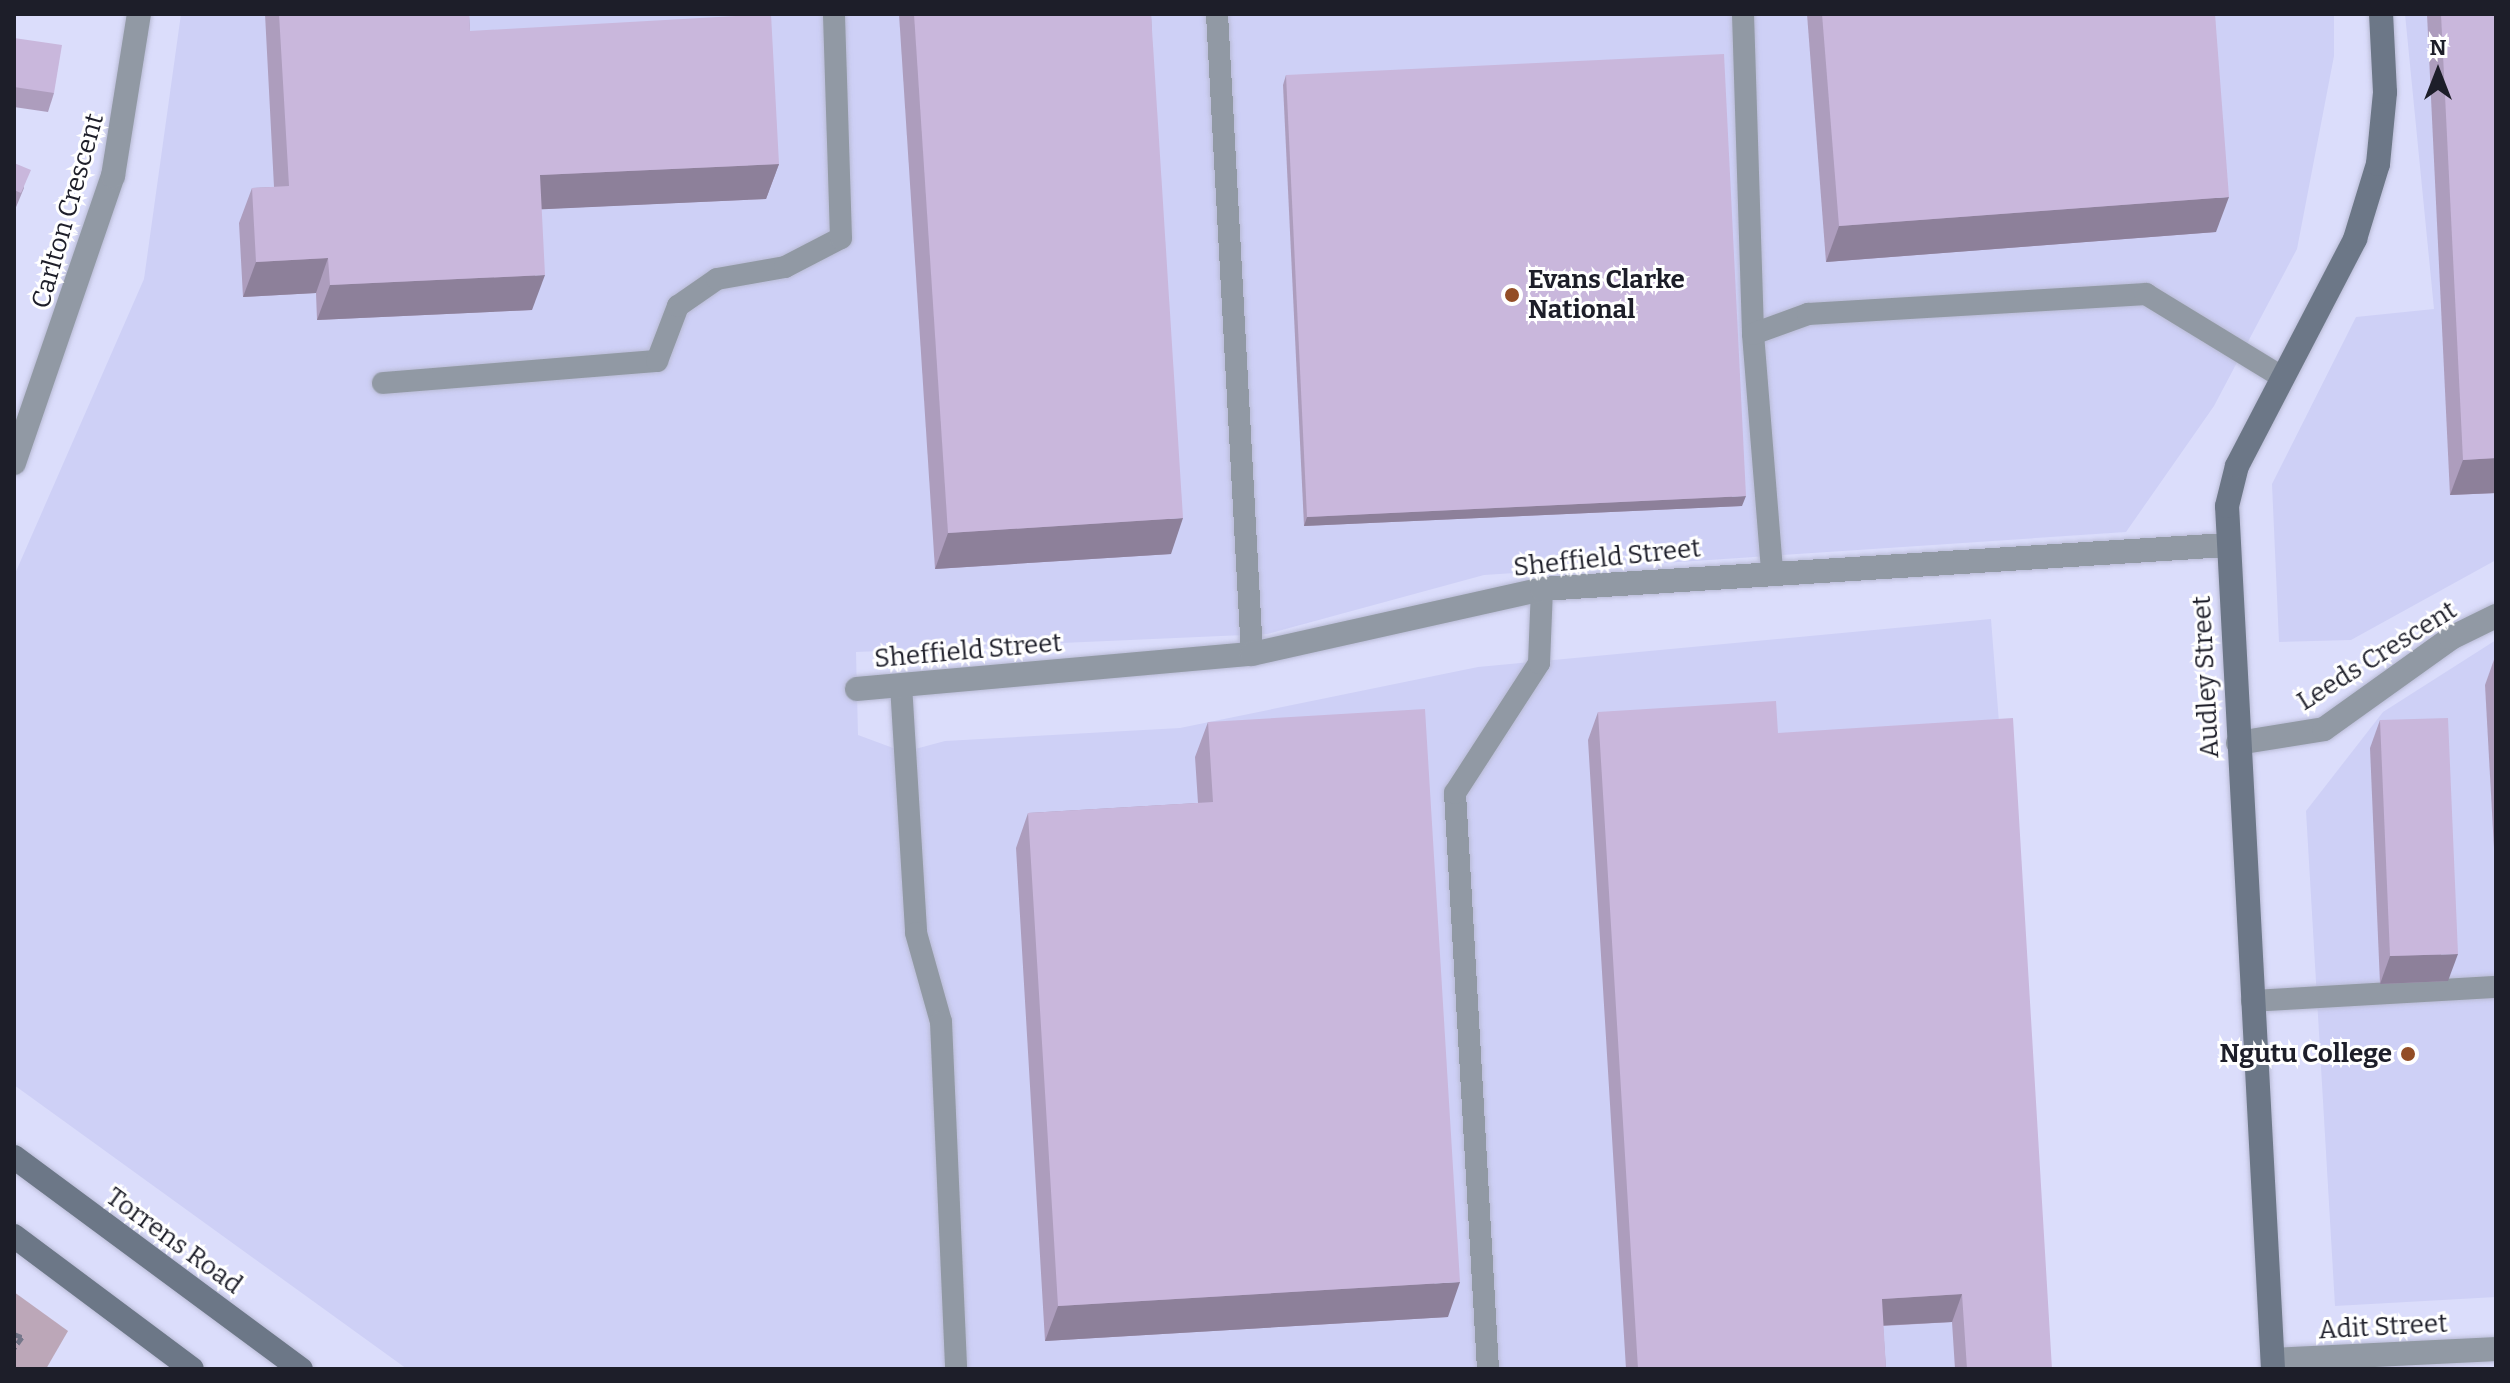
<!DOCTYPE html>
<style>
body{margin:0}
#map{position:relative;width:2510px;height:1383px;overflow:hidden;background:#dbddfb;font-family:Bitter,serif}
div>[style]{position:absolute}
.built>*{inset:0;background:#ced0f6}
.green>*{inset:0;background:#bca7b8}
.path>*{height:5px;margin-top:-2.5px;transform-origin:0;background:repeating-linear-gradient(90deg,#747689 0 8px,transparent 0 12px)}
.roads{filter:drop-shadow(0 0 2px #b9bbd5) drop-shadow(0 0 2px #b9bbd5)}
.lane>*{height:22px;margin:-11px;padding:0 11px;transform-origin:11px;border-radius:11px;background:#9199a4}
.street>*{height:24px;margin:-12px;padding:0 12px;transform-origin:12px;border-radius:12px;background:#9199a4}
.secondary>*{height:24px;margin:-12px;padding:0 12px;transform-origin:12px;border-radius:12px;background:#6c7787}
.wall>*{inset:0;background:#ad9dbd}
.shaded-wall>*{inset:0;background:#8d809a}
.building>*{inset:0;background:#c9b7dc}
.dots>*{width:22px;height:22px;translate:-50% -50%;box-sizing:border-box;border:4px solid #fff;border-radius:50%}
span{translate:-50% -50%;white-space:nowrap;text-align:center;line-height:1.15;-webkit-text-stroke:6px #fff;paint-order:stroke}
.street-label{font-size:26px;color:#1d1e29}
.poi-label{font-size:26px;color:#1d1e29;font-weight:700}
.left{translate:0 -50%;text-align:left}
.right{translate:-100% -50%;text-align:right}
.frame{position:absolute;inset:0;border:16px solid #1d1e29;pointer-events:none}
.north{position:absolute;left:2398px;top:32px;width:80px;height:80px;-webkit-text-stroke:6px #fff;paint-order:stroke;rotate:0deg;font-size:22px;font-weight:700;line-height:32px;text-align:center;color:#1d1e29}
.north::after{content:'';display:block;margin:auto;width:28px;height:36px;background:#1d1e29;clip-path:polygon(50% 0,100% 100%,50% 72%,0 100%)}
</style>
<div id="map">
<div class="built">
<div style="clip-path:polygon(181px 14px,2334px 14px,2334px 56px,2297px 249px,2214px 406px,2126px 532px,1484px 575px,1267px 634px,856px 652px,858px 735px,904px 752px,945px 741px,1180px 728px,1478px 667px,1991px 619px,2049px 1369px,407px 1369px,14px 1085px,14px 576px,144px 279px)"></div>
<div style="clip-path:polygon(2405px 14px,2496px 14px,2496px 560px,2351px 640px,2279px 642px,2272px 484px,2356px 317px,2434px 309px)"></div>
<div style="clip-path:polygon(2496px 640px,2496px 1297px,2335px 1306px,2306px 811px,2383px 712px)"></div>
</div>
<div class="green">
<div style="clip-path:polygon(14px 1292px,68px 1331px,46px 1369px,14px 1369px)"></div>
</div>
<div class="path">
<div style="left:14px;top:1334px;width:9px;rotate:21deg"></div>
<div style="left:22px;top:1337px;width:14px;rotate:126deg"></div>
</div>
<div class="roads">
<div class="lane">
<div style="left:1217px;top:14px;width:641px;rotate:86.87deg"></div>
<div style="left:1743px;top:14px;width:320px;rotate:88.2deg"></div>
<div style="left:1753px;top:334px;width:238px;rotate:85.4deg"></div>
<div style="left:1753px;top:334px;width:59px;rotate:-20deg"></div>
<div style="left:1808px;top:314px;width:339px;rotate:-3.4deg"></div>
<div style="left:2146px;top:294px;width:159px;rotate:31.4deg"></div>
<div style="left:383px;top:383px;width:275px;rotate:-4.6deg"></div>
<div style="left:657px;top:361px;width:59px;rotate:-69.1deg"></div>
<div style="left:678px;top:306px;width:47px;rotate:-34.7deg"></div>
<div style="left:717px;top:279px;width:69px;rotate:-10deg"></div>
<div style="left:785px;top:267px;width:63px;rotate:-27.4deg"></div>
<div style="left:841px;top:238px;width:224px;rotate:-91.8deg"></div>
<div style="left:901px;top:685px;width:248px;rotate:86.5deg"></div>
<div style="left:916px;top:933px;width:92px;rotate:74.3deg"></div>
<div style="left:941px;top:1022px;width:347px;rotate:87.5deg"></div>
<div style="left:2252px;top:1001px;width:244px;rotate:-3.3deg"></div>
<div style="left:1488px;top:1369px;width:577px;rotate:-93.28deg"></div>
<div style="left:1455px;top:793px;width:155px;rotate:-57.1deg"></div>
<div style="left:1539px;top:663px;width:74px;rotate:-87.7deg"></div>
</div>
<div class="street">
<div style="left:14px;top:463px;width:304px;rotate:-71deg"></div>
<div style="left:113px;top:176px;width:164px;rotate:-80.9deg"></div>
<div style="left:857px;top:689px;width:397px;rotate:-5.1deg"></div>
<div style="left:1252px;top:654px;width:297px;rotate:-12.6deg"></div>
<div style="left:1542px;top:589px;width:685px;rotate:-3.68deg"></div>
<div style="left:2238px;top:743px;width:87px;rotate:-9.2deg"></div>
<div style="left:2324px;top:729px;width:156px;rotate:-35.6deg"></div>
<div style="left:2451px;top:638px;width:50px;rotate:-26.1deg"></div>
<div style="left:2273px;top:1360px;width:223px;rotate:-2.8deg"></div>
</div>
<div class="secondary">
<div style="left:14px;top:1157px;width:357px;rotate:36.5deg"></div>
<div style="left:14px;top:1236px;width:222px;rotate:36.8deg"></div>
<div style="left:2273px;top:1369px;width:864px;rotate:-93.05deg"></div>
<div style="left:2227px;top:506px;width:41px;rotate:-76deg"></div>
<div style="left:2237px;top:466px;width:256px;rotate:-62.5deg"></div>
<div style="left:2355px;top:239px;width:78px;rotate:-73deg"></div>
<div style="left:2378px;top:164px;width:72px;rotate:-84.4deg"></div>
<div style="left:2385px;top:92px;width:78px;rotate:-92.9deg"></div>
</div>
</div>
<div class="wall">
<div style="clip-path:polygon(265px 14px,469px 14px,470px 31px,779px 164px,766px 199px,541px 209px,532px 310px,317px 320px,316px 293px,243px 297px,239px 223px,252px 188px,274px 187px)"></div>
<div style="clip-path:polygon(899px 14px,1151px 14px,1171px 554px,935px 569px)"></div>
<div style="clip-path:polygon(1807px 14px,2215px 14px,2216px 232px,1826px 262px)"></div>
<div style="clip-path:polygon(2427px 14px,2496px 14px,2496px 493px,2450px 495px)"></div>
<div style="clip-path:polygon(14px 38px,54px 93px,48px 112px,14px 107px)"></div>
<div style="clip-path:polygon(1286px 75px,1742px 506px,1304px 526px,1283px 85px)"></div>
<div style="clip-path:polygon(14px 163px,24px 188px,14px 212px)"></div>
<div style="clip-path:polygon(2496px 654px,2496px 885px,2485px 685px)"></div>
<div style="clip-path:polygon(1598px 712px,1778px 733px,2052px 1369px,1955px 1369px,1952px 1322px,1883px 1326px,1886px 1369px,1626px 1369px,1588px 740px)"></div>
<div style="clip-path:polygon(2380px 720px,2448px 981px,2380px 984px,2370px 748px)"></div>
<div style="clip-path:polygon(1208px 722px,1448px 1317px,1045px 1341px,1016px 848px,1028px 813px,1198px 803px,1195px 757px)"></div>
</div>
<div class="shaded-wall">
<div style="clip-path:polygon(779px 164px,766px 199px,527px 210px,540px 175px)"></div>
<div style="clip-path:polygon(2229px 197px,2216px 232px,1826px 262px,1839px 226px)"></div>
<div style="clip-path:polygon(328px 258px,316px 293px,243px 297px,256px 262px)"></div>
<div style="clip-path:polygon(545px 275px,532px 310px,317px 320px,330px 285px)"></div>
<div style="clip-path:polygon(2496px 458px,2496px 493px,2450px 495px,2463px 460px)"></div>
<div style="clip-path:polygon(1746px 496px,1742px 506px,1304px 526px,1307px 517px)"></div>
<div style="clip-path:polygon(1183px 518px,1171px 554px,935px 569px,948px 533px)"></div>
<div style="clip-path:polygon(2458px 954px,2448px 981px,2380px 984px,2390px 956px)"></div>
<div style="clip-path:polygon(1460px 1282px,1448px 1317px,1045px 1341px,1058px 1306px)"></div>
<div style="clip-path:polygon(1962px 1294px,1952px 1322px,1872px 1326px,1882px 1299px)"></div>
</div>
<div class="building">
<div style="clip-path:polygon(279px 14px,469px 14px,470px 31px,771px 14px,779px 164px,540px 175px,545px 275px,330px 285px,328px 258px,256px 262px,252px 188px,289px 186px)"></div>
<div style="clip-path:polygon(914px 14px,1151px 14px,1183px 518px,948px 533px)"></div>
<div style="clip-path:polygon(1822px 14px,2215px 14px,2229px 197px,1839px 226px)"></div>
<div style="clip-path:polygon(2441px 14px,2496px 14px,2496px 458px,2463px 460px)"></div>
<div style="clip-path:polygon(14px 38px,62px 45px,54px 93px,14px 87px)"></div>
<div style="clip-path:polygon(1724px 54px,1746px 496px,1307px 517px,1286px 75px)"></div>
<div style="clip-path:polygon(14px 163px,31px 170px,21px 193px,14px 190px)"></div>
<div style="clip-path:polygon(1776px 701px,1778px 733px,2013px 718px,2052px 1369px,1967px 1369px,1962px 1294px,1882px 1299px,1886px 1369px,1638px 1369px,1598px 712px)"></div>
<div style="clip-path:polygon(1425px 709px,1460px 1282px,1058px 1306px,1028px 813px,1213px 802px,1208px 722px)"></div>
<div style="clip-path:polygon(2448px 718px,2458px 954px,2390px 956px,2380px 720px)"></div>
</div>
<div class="dots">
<div style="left:1512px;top:295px;background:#934d26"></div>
<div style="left:2408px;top:1054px;background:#934d26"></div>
</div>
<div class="street-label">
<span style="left:68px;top:211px;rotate:-74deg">Carlton Crescent</span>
<span style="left:1607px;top:558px;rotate:-6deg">Sheffield Street</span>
<span style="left:968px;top:651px;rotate:-5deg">Sheffield Street</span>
<span style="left:2377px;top:656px;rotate:-32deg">Leeds Crescent</span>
<span style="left:2206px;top:677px;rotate:-93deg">Audley Street</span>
<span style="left:174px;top:1241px;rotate:36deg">Torrens Road</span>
<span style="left:2383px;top:1327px;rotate:-3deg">Adit Street</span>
</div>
<div class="poi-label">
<span class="left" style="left:1528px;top:295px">Evans Clarke<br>National</span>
<span class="right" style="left:2392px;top:1054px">Ngutu College</span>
</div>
<div class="frame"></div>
<div class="north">N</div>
</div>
